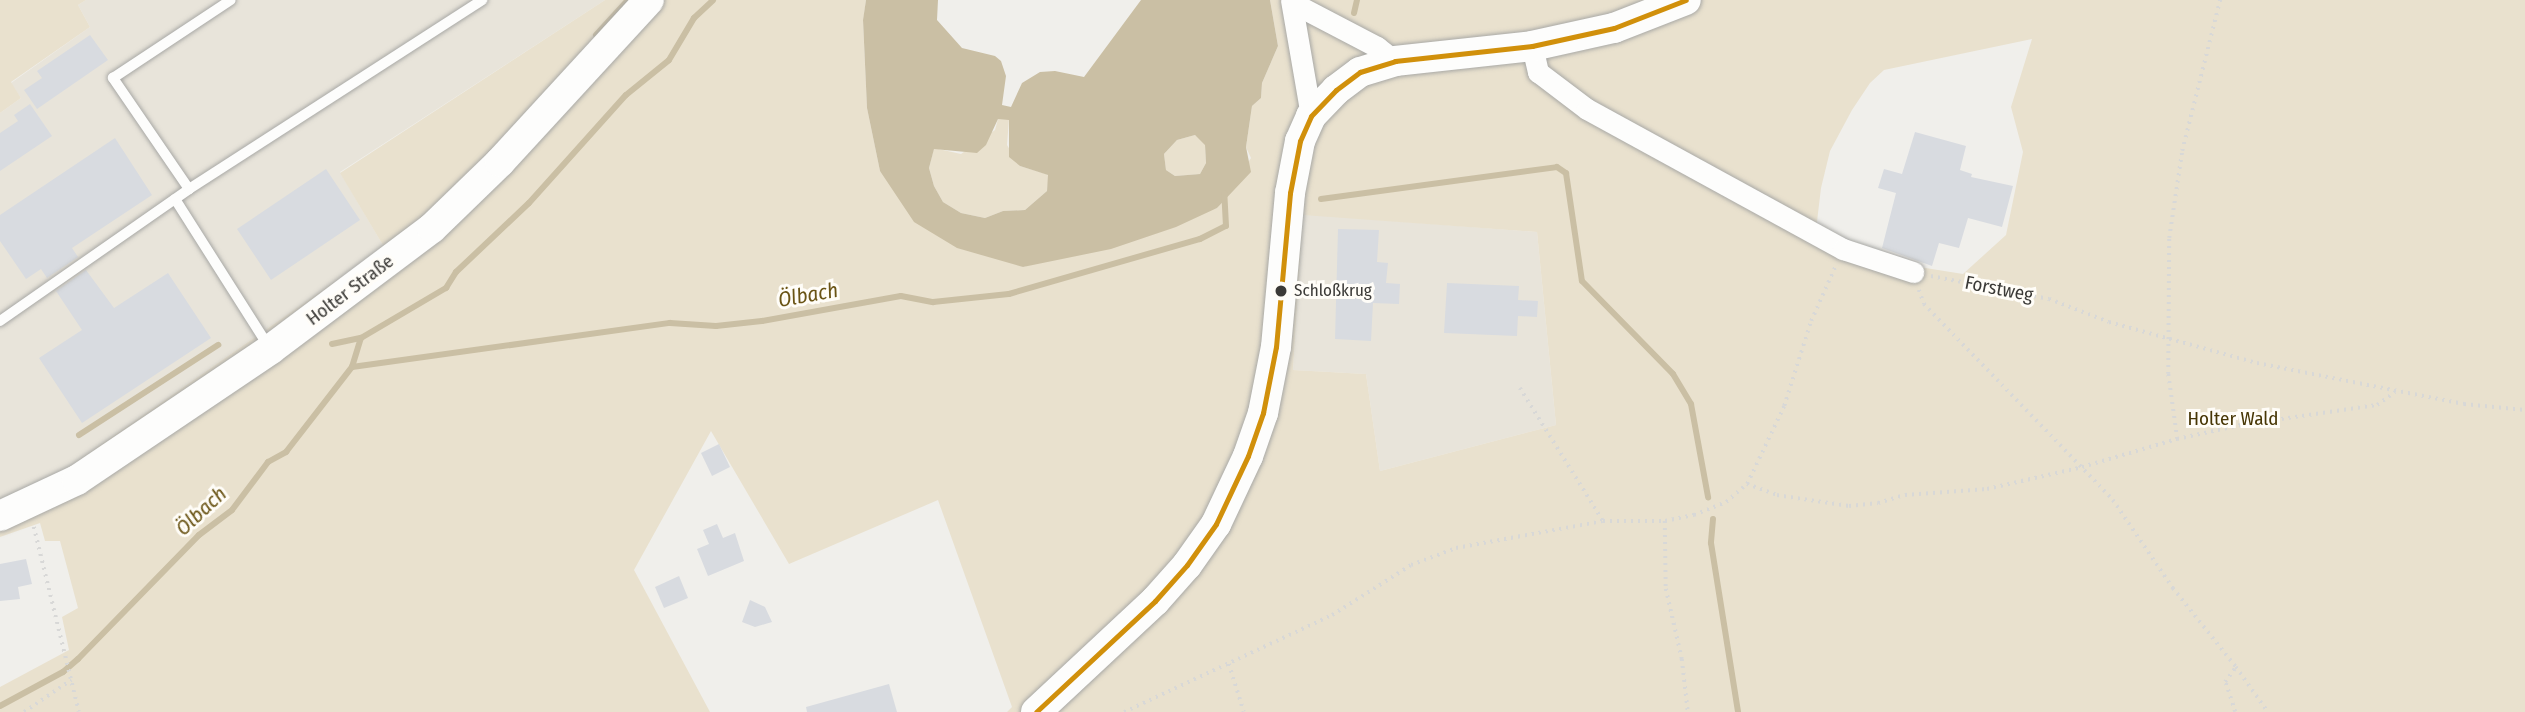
<!DOCTYPE html>
<meta charset="utf-8">
<style>
body{margin:0}
#map{position:relative;width:2525px;height:712px;overflow:hidden;background:#f0efeb;font-family:"Fira Sans Condensed",sans-serif}
div>[style]{position:absolute}
.built>*{inset:0;background:#e8e4da}
.green>*{inset:0;background:#e9e1ce}
.water>*{inset:0;background:#cabfa4}
.stream>*{height:6px;margin:-3px;padding:0 3px;transform-origin:3px;border-radius:3px;background:#cabfa4}
.building>*{inset:0;background:#d8dbe0}
.path>*{height:3.5px;margin-top:-1.75px;transform-origin:0;background:repeating-linear-gradient(90deg,#d8d8d7 0 2px,transparent 0 7px)}
.roads{filter:drop-shadow(0 0 2px #a8a8a5) drop-shadow(0 0 2px #a8a8a5)}
.lane>*{height:10px;margin:-5px;padding:0 5px;transform-origin:5px;border-radius:5px;background:#fdfdfc}
.street>*{height:21px;margin:-10.5px;padding:0 10.5px;transform-origin:10.5px;border-radius:10.5px;background:#fdfdfc}
.secondary>*{height:30px;margin:-15px;padding:0 15px;transform-origin:15px;border-radius:15px;background:#fdfdfc}
.bus-1>*{height:5px;margin:-2.5px;padding:0 2.5px;transform-origin:2.5px;border-radius:2.5px;background:#d1900b}
.dots>*{width:19px;height:19px;translate:-50% -50%;box-sizing:border-box;border:4px solid #fffdf8;border-radius:50%}
span{translate:-50% -50%;white-space:nowrap;text-align:center;line-height:1.15;-webkit-text-stroke:6px #fffdf8;paint-order:stroke}
.bus-label{font-size:17px;color:#3b3a37}
.left{translate:0 -50%;text-align:left}
.street-label{font-size:19px;color:#3b3a37}
.park-label{font-size:19px;color:#473605}
.water-label{font-size:21px;color:#6a5415;font-style:italic}
</style>
<div id="map">
<div class="built">
<div style="clip-path:polygon(86px 0,605px 0,340px 172px,384px 247px,67px 468px,0 500px,0 113px,21px 98px,11px 83px,90px 27px,78px 5px)"></div>
<div style="clip-path:polygon(1303px 214px,1537px 232px,1556px 425px,1380px 471px,1366px 374px,1293px 370px)"></div>
</div>
<div class="green">
<div style="clip-path:polygon(0 0,86px 0,78px 5px,90px 27px,11px 82px,21px 98px,0 113px)"></div>
<div style="clip-path:polygon(evenodd,605px 0,866px 0,863px 21px,867px 108px,880px 171px,1023px 267px,1217px 208px,1251px 158px,1246px 147px,1252px 106px,1261px 98px,1262px 83px,1278px 46px,1270px 0,2525px 0,2525px 712px,1007px 712px,1012px 707px,938px 500px,789px 564px,711px 431px,634px 570px,710px 712px,0 712px,0 687px,69px 650px,62px 617px,78px 608px,60px 541px,45px 541px,40px 523px,0 537px,0 500px,67px 468px,384px 247px,340px 173px,605px 0,2032px 39px,2011px 107px,2023px 152px,2006px 235px,1963px 274px,1913px 266px,1816px 230px,1821px 188px,1830px 151px,1852px 110px,1870px 83px,1884px 70px,2032px 39px,605px 0,1303px 215px,1537px 232px,1556px 425px,1380px 471px,1366px 374px,1293px 370px,1303px 215px)"></div>
<div style="clip-path:polygon(998px 119px,1009px 119px,1007px 145px,1020px 166px,1049px 175px,1047px 191px,1025px 210px,1003px 211px,985px 218px,961px 213px,943px 202px,934px 186px,929px 168px,934px 148px,961px 154px,995px 130px)"></div>
<div style="clip-path:polygon(1195px 135px,1205px 144px,1206px 163px,1200px 174px,1175px 176px,1166px 170px,1164px 154px,1177px 140px)"></div>
</div>
<div class="water">
<div style="clip-path:polygon(evenodd,866px 0,938px 0,937px 20px,962px 48px,995px 56px,1001px 61px,1006px 76px,1002px 105px,1011px 107px,1022px 83px,1040px 72px,1055px 71px,1084px 77px,1141px 0,1270px 0,1278px 46px,1262px 83px,1261px 98px,1252px 106px,1246px 147px,1251px 172px,1217px 208px,1176px 227px,1111px 249px,1023px 267px,957px 248px,914px 222px,880px 171px,867px 108px,863px 20px,866px 0,998px 119px,1009px 120px,1009px 157px,1020px 166px,1048px 175px,1047px 191px,1025px 210px,1003px 211px,985px 218px,961px 213px,943px 202px,934px 186px,929px 168px,934px 149px,977px 153px,986px 145px,998px 119px,866px 0,1195px 135px,1205px 145px,1206px 163px,1200px 174px,1175px 176px,1166px 170px,1164px 154px,1177px 140px,1195px 135px)"></div>
</div>
<div class="stream">
<div style="left:1354px;top:13px;width:13px;rotate:-77deg"></div>
<div style="left:596px;top:35px;width:47px;rotate:-47.6deg"></div>
<div style="left:1321px;top:199px;width:238px;rotate:-7.7deg"></div>
<div style="left:1557px;top:167px;width:11px;rotate:34deg"></div>
<div style="left:1566px;top:173px;width:109px;rotate:81.6deg"></div>
<div style="left:1582px;top:281px;width:130px;rotate:45.6deg"></div>
<div style="left:1673px;top:374px;width:35px;rotate:59deg"></div>
<div style="left:1691px;top:404px;width:95px;rotate:79.6deg"></div>
<div style="left:332px;top:344px;width:30px;rotate:-12deg"></div>
<div style="left:352px;top:367px;width:30px;rotate:-73deg"></div>
<div style="left:361px;top:338px;width:99px;rotate:-30.5deg"></div>
<div style="left:446px;top:288px;width:19px;rotate:-58deg"></div>
<div style="left:456px;top:272px;width:100px;rotate:-43.4deg"></div>
<div style="left:529px;top:203px;width:145px;rotate:-48.1deg"></div>
<div style="left:626px;top:95px;width:55px;rotate:-39.1deg"></div>
<div style="left:669px;top:60px;width:49px;rotate:-59.2deg"></div>
<div style="left:694px;top:18px;width:26px;rotate:-43deg"></div>
<div style="left:79px;top:435px;width:166px;rotate:-32.9deg"></div>
<div style="left:1713px;top:519px;width:24px;rotate:95deg"></div>
<div style="left:1711px;top:543px;width:171px;rotate:80.9deg"></div>
<div style="left:0;top:706px;width:72px;rotate:-28.4deg"></div>
<div style="left:63px;top:672px;width:20px;rotate:-41deg"></div>
<div style="left:78px;top:659px;width:173px;rotate:-45.7deg"></div>
<div style="left:199px;top:535px;width:41px;rotate:-37.1deg"></div>
<div style="left:232px;top:510px;width:60px;rotate:-53.1deg"></div>
<div style="left:268px;top:462px;width:21px;rotate:-29deg"></div>
<div style="left:286px;top:452px;width:108px;rotate:-52.2deg"></div>
<div style="left:352px;top:367px;width:321px;rotate:-7.9deg"></div>
<div style="left:670px;top:323px;width:46px;rotate:3.7deg"></div>
<div style="left:716px;top:326px;width:46px;rotate:-6.2deg"></div>
<div style="left:762px;top:321px;width:141px;rotate:-10.2deg"></div>
<div style="left:901px;top:296px;width:33px;rotate:11deg"></div>
<div style="left:933px;top:302px;width:76px;rotate:-6deg"></div>
<div style="left:1009px;top:294px;width:199px;rotate:-16.1deg"></div>
<div style="left:1200px;top:239px;width:29px;rotate:-27deg"></div>
<div style="left:1226px;top:226px;width:33px;rotate:-93deg"></div>
</div>
<div class="building">
<div style="clip-path:polygon(90px 35px,108px 60px,37px 109px,24px 90px,42px 78px,37px 71px)"></div>
<div style="clip-path:polygon(30px 104px,52px 136px,0 171px,0 133px,18px 121px,14px 115px)"></div>
<div style="clip-path:polygon(1915px 132px,1966px 146px,1960px 170px,1972px 174px,1971px 177px,2013px 186px,2002px 227px,1968px 218px,1959px 248px,1939px 243px,1932px 266px,1882px 248px,1896px 193px,1878px 188px,1884px 169px,1902px 174px)"></div>
<div style="clip-path:polygon(115px 138px,152px 195px,72px 248px,78px 257px,47px 278px,41px 269px,26px 279px,0 241px,0 215px)"></div>
<div style="clip-path:polygon(326px 169px,360px 220px,271px 280px,237px 229px)"></div>
<div style="clip-path:polygon(1338px 229px,1379px 230px,1377px 262px,1388px 263px,1386px 283px,1400px 284px,1399px 304px,1373px 303px,1371px 341px,1335px 339px)"></div>
<div style="clip-path:polygon(86px 270px,114px 308px,168px 273px,211px 338px,82px 423px,39px 358px,82px 330px,56px 291px)"></div>
<div style="clip-path:polygon(1447px 283px,1519px 286px,1518px 300px,1538px 301px,1537px 317px,1518px 316px,1517px 336px,1444px 333px)"></div>
<div style="clip-path:polygon(719px 444px,730px 467px,712px 476px,701px 453px)"></div>
<div style="clip-path:polygon(717px 524px,723px 538px,735px 533px,744px 561px,708px 576px,697px 549px,709px 544px,703px 530px)"></div>
<div style="clip-path:polygon(26px 559px,32px 584px,18px 587px,20px 599px,0 601px,0 564px)"></div>
<div style="clip-path:polygon(679px 576px,688px 598px,664px 608px,655px 587px)"></div>
<div style="clip-path:polygon(750px 600px,765px 607px,772px 622px,755px 627px,742px 622px)"></div>
<div style="clip-path:polygon(889px 684px,897px 712px,807px 712px,806px 707px)"></div>
</div>
<div class="path">
<div style="left:1931px;top:276px;width:120px;rotate:11deg"></div>
<div style="left:2049px;top:299px;width:64px;rotate:21deg"></div>
<div style="left:2109px;top:322px;width:154px;rotate:15.5deg"></div>
<div style="left:2257px;top:363px;width:211px;rotate:11.2deg"></div>
<div style="left:2464px;top:404px;width:61px;rotate:5.6deg"></div>
<div style="left:1919px;top:290px;width:15px;rotate:70deg"></div>
<div style="left:1924px;top:304px;width:272px;rotate:46deg"></div>
<div style="left:2113px;top:500px;width:107px;rotate:55.7deg"></div>
<div style="left:2173px;top:588px;width:101px;rotate:51.4deg"></div>
<div style="left:2236px;top:667px;width:55px;rotate:54.6deg"></div>
<div style="left:1520px;top:388px;width:157px;rotate:58deg"></div>
<div style="left:2177px;top:439px;width:66px;rotate:-97.9deg"></div>
<div style="left:2168px;top:374px;width:136px;rotate:-89.6deg"></div>
<div style="left:2169px;top:238px;width:88px;rotate:-81.5deg"></div>
<div style="left:2182px;top:151px;width:156px;rotate:-75.9deg"></div>
<div style="left:1747px;top:484px;width:32px;rotate:20deg"></div>
<div style="left:1777px;top:495px;width:73px;rotate:8.7deg"></div>
<div style="left:1849px;top:506px;width:29px;rotate:-6deg"></div>
<div style="left:1878px;top:503px;width:28px;rotate:-17deg"></div>
<div style="left:1905px;top:495px;width:82px;rotate:-4.2deg"></div>
<div style="left:1987px;top:489px;width:98px;rotate:-13deg"></div>
<div style="left:2082px;top:467px;width:99px;rotate:-16.4deg"></div>
<div style="left:2177px;top:439px;width:65px;rotate:-12.5deg"></div>
<div style="left:2240px;top:425px;width:138px;rotate:-8.3deg"></div>
<div style="left:2377px;top:405px;width:22px;rotate:-36deg"></div>
<div style="left:1665px;top:521px;width:68px;rotate:89.2deg"></div>
<div style="left:1666px;top:589px;width:72px;rotate:77.1deg"></div>
<div style="left:1682px;top:659px;width:53px;rotate:83.5deg"></div>
<div style="left:34px;top:527px;width:190px;rotate:76.3deg"></div>
<div style="left:1229px;top:664px;width:50px;rotate:72.6deg"></div>
<div style="left:24px;top:712px;width:57px;rotate:-34.2deg"></div>
<div style="left:1124px;top:712px;width:230px;rotate:-25deg"></div>
<div style="left:1332px;top:615px;width:93px;rotate:-32.3deg"></div>
<div style="left:1411px;top:565px;width:48px;rotate:-20.7deg"></div>
<div style="left:1456px;top:548px;width:149px;rotate:-10.4deg"></div>
<div style="left:1603px;top:521px;width:62px"></div>
<div style="left:1665px;top:521px;width:30px;rotate:-12deg"></div>
<div style="left:1694px;top:515px;width:35px;rotate:-22deg"></div>
<div style="left:1726px;top:502px;width:28px;rotate:-41deg"></div>
<div style="left:1747px;top:484px;width:86px;rotate:-64.6deg"></div>
<div style="left:1784px;top:406px;width:89px;rotate:-72.4deg"></div>
<div style="left:1811px;top:321px;width:59px;rotate:-66deg"></div>
<div style="left:2235px;top:712px;width:32px;rotate:-108deg"></div>
<div style="left:2225px;top:682px;width:19px;rotate:-54deg"></div>
</div>
<div class="roads">
<div class="lane">
<div style="left:189px;top:189px;width:135px;rotate:-124.4deg"></div>
<div style="left:113px;top:78px;width:141px;rotate:-33.5deg"></div>
<div style="left:175px;top:199px;width:175px;rotate:57.6deg"></div>
<div style="left:0;top:321px;width:231px;rotate:-34.9deg"></div>
<div style="left:189px;top:189px;width:349px;rotate:-32.8deg"></div>
</div>
<div class="street">
<div style="left:1291px;top:0;width:118px;rotate:80.2deg"></div>
<div style="left:1293px;top:3px;width:95px;rotate:27.6deg"></div>
<div style="left:1377px;top:47px;width:23px;rotate:38deg"></div>
<div style="left:1532px;top:46px;width:27px;rotate:77deg"></div>
<div style="left:1538px;top:72px;width:61px;rotate:37.1deg"></div>
<div style="left:1587px;top:109px;width:292px;rotate:28.7deg"></div>
<div style="left:1843px;top:249px;width:74px;rotate:18.2deg"></div>
</div>
<div class="secondary">
<div style="left:0;top:516px;width:85px;rotate:-25.1deg"></div>
<div style="left:77px;top:480px;width:234px;rotate:-34deg"></div>
<div style="left:271px;top:349px;width:201px;rotate:-36.9deg"></div>
<div style="left:432px;top:228px;width:95px;rotate:-44.1deg"></div>
<div style="left:500px;top:162px;width:220px;rotate:-47.4deg"></div>
<div style="left:1036px;top:712px;width:163px;rotate:-43deg"></div>
<div style="left:1155px;top:601px;width:48px;rotate:-48.4deg"></div>
<div style="left:1187px;top:565px;width:50px;rotate:-54.7deg"></div>
<div style="left:1216px;top:524px;width:75px;rotate:-64.8deg"></div>
<div style="left:1248px;top:456px;width:46px;rotate:-70.8deg"></div>
<div style="left:1263px;top:413px;width:67px;rotate:-78.9deg"></div>
<div style="left:1276px;top:347px;width:155px;rotate:-84.8deg"></div>
<div style="left:1290px;top:193px;width:53px;rotate:-79.1deg"></div>
<div style="left:1300px;top:141px;width:27px;rotate:-66deg"></div>
<div style="left:1311px;top:116px;width:36px;rotate:-46deg"></div>
<div style="left:1336px;top:90px;width:30px;rotate:-37deg"></div>
<div style="left:1360px;top:72px;width:37px;rotate:-17deg"></div>
<div style="left:1395px;top:61px;width:138px;rotate:-6.2deg"></div>
<div style="left:1532px;top:46px;width:84px;rotate:-12.4deg"></div>
<div style="left:1614px;top:28px;width:77px;rotate:-21.3deg"></div>
</div>
</div>
<div class="bus-1">
<div style="left:1036px;top:712px;width:163px;rotate:-43deg"></div>
<div style="left:1155px;top:601px;width:48px;rotate:-48.4deg"></div>
<div style="left:1187px;top:565px;width:50px;rotate:-54.7deg"></div>
<div style="left:1216px;top:524px;width:75px;rotate:-64.8deg"></div>
<div style="left:1248px;top:456px;width:46px;rotate:-70.8deg"></div>
<div style="left:1263px;top:413px;width:67px;rotate:-78.9deg"></div>
<div style="left:1276px;top:347px;width:155px;rotate:-84.8deg"></div>
<div style="left:1290px;top:193px;width:53px;rotate:-79.1deg"></div>
<div style="left:1300px;top:141px;width:27px;rotate:-66deg"></div>
<div style="left:1311px;top:116px;width:36px;rotate:-46deg"></div>
<div style="left:1336px;top:90px;width:30px;rotate:-37deg"></div>
<div style="left:1360px;top:72px;width:37px;rotate:-17deg"></div>
<div style="left:1395px;top:61px;width:138px;rotate:-6.2deg"></div>
<div style="left:1532px;top:46px;width:84px;rotate:-12.4deg"></div>
<div style="left:1614px;top:28px;width:77px;rotate:-21.3deg"></div>
</div>
<div class="dots">
<div style="left:1281px;top:291px;background:#3b3a37"></div>
</div>
<div class="bus-label">
<span class="left" style="left:1294px;top:291px">Schloßkrug</span>
</div>
<div class="street-label">
<span style="left:1999px;top:289px;rotate:11deg">Forstweg</span>
<span style="left:350px;top:290px;rotate:-37deg">Holter Straße</span>
</div>
<div class="park-label">
<span style="left:2233px;top:419px">Holter Wald</span>
</div>
<div class="water-label">
<span style="left:808px;top:295px;rotate:-10deg">Ölbach</span>
<span style="left:201px;top:511px;rotate:-43deg">Ölbach</span>
</div>
</div>
